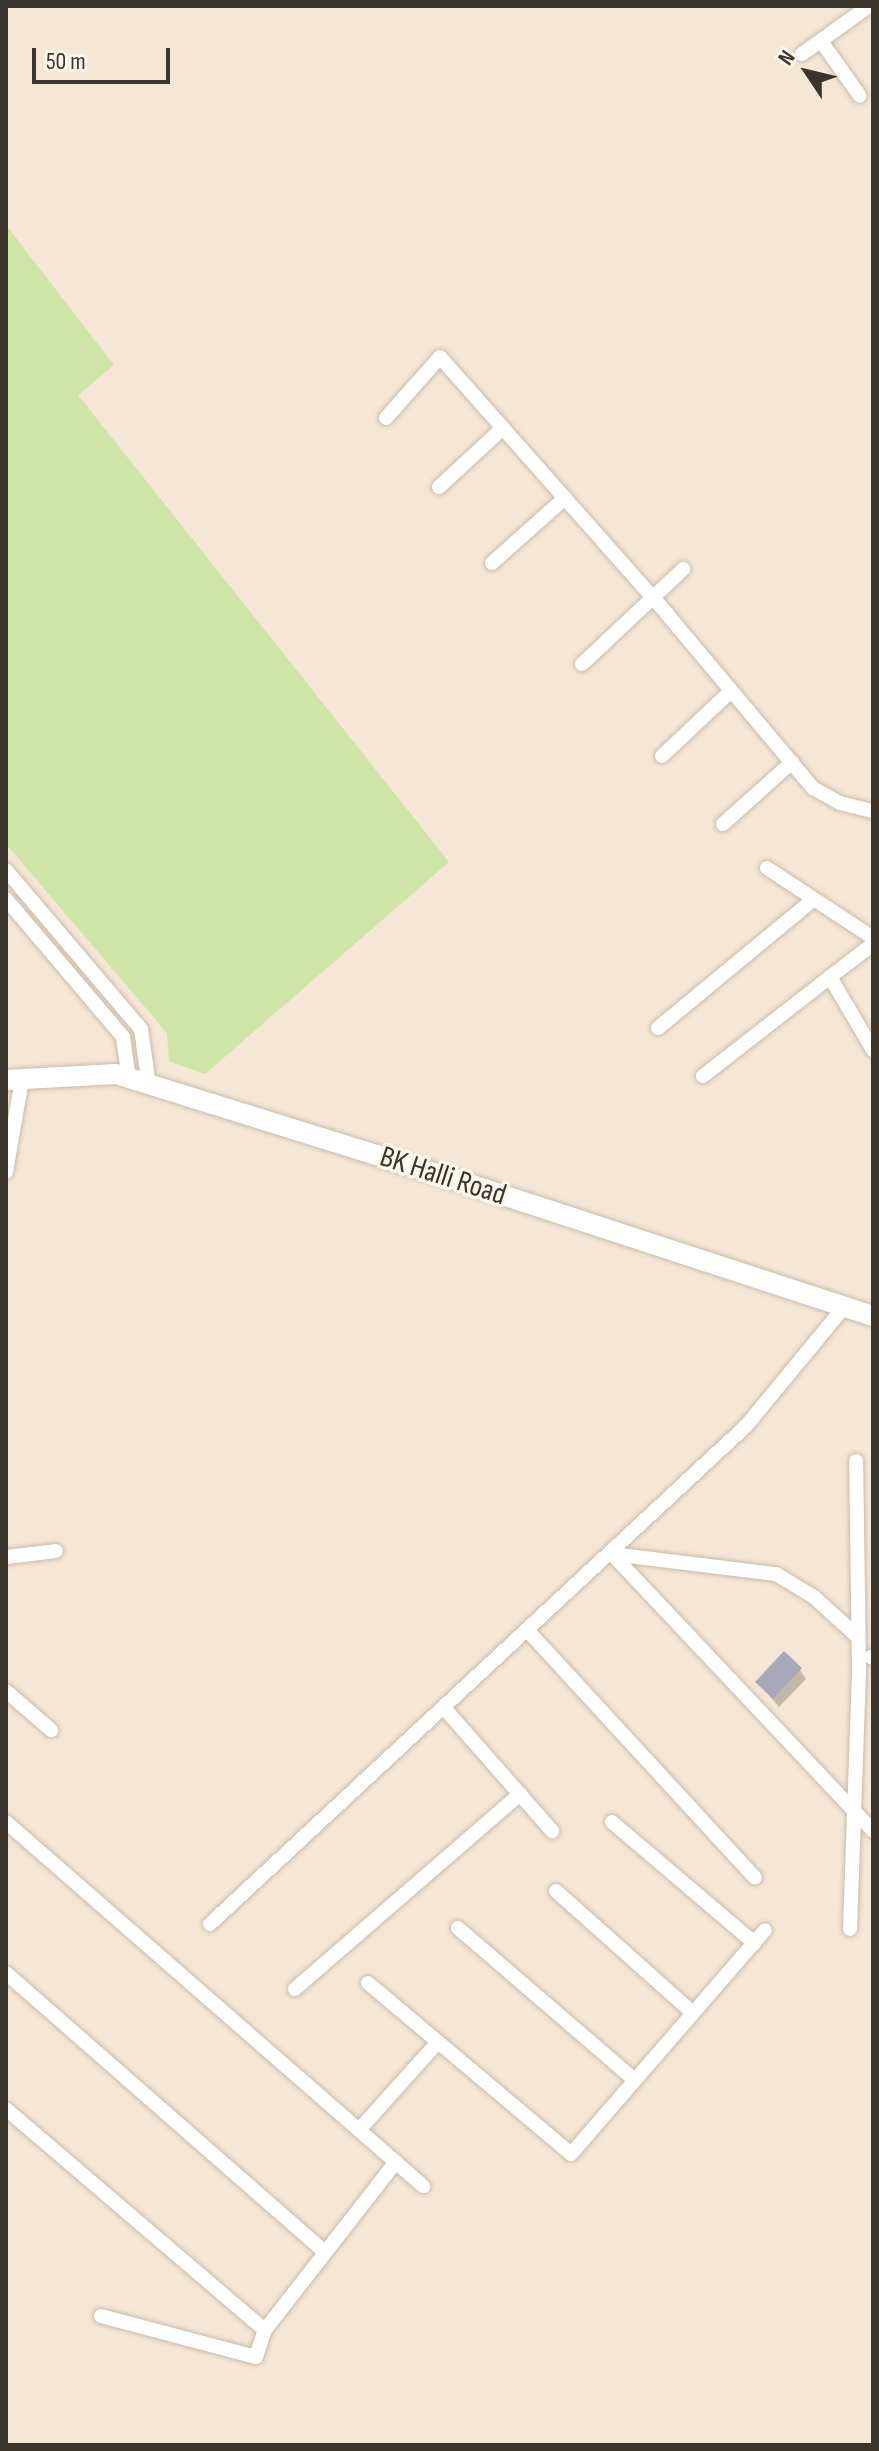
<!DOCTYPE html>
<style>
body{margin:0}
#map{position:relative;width:879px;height:2451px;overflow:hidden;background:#f5e6d6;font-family:"Sofia Sans Condensed",sans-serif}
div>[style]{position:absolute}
.green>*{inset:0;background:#cfe4a7}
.shadow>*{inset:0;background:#0003}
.building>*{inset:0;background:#a9a8bb}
.roads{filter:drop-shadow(0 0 2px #c9bbab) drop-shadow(0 0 2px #c9bbab)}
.minor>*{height:14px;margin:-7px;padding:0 7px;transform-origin:7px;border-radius:7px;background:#fff}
.secondary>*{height:20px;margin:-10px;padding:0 10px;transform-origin:10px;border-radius:10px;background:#fff}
span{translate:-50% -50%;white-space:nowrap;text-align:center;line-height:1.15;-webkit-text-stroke:7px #fef5eb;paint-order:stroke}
.street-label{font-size:30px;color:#3a342d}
.frame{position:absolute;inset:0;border:8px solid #3a342d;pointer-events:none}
.north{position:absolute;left:767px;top:32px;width:80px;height:80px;-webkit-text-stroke:6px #fef5eb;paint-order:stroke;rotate:305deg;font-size:22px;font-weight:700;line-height:32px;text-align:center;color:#3a342d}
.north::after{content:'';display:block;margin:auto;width:28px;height:36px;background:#3a342d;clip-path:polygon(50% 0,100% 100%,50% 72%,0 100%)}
.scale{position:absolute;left:32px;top:48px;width:138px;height:36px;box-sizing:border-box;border:4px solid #3a342d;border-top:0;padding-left:10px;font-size:24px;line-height:28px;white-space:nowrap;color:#3a342d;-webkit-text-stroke:6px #fef5eb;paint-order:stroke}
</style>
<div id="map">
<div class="green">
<div style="clip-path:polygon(6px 225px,114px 365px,78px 395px,449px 862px,205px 1074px,169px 1061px,167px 1033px,6px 844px)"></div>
</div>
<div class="shadow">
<div style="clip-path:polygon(800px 1670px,806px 1679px,779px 1707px,758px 1682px)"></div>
</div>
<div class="building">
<div style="clip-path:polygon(784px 1651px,802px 1668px,773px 1699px,755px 1682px)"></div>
</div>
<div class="roads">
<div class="minor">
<div style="left:821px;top:41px;width:67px;rotate:54.7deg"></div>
<div style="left:802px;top:54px;width:82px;rotate:-35.6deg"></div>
<div style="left:386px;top:418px;width:81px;rotate:-48.5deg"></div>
<div style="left:440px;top:357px;width:343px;rotate:48.5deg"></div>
<div style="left:667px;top:614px;width:227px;rotate:50deg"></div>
<div style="left:813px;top:788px;width:31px;rotate:29deg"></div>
<div style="left:840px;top:803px;width:34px;rotate:14deg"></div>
<div style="left:439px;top:487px;width:87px;rotate:-42.7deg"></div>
<div style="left:492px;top:563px;width:98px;rotate:-41.7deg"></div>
<div style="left:582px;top:664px;width:139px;rotate:-43.2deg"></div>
<div style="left:662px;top:756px;width:95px;rotate:-43.3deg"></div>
<div style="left:723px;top:824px;width:93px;rotate:-41.9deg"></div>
<div style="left:767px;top:868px;width:127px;rotate:33.4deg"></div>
<div style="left:6px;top:870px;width:209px;rotate:49.7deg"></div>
<div style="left:141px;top:1029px;width:57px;rotate:81.9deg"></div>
<div style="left:6px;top:899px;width:181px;rotate:49.7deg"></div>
<div style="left:123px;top:1037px;width:42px;rotate:81.9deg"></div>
<div style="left:830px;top:977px;width:54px;rotate:-37.5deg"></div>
<div style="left:658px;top:1028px;width:202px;rotate:-39.6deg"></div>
<div style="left:703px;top:1076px;width:161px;rotate:-37.9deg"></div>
<div style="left:830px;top:977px;width:85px;rotate:59.5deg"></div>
<div style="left:6px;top:1172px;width:94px;rotate:-80.2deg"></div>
<div style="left:612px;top:1554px;width:381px;rotate:46.7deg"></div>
<div style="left:612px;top:1554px;width:165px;rotate:7deg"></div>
<div style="left:776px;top:1574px;width:44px;rotate:31.2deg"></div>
<div style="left:814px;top:1597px;width:59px;rotate:42.3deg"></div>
<div style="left:6px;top:1557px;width:50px;rotate:-6.8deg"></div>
<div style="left:528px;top:1631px;width:335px;rotate:47.4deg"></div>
<div style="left:871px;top:1657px;width:2px;rotate:27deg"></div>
<div style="left:6px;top:1691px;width:60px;rotate:40.9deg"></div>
<div style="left:444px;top:1708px;width:164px;rotate:48.7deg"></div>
<div style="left:6px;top:1822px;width:554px;rotate:41.12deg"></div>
<div style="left:612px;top:1822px;width:187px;rotate:40.4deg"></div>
<div style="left:556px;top:1891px;width:183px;rotate:41.7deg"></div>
<div style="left:210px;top:1924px;width:732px;rotate:-42.9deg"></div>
<div style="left:746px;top:1426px;width:156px;rotate:-50.5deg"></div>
<div style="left:458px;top:1928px;width:233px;rotate:40.7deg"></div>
<div style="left:850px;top:1929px;width:260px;rotate:-88deg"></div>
<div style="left:859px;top:1669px;width:208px;rotate:-90.8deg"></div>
<div style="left:6px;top:1973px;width:424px;rotate:41.2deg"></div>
<div style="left:368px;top:1983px;width:265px;rotate:40.1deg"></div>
<div style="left:571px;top:2154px;width:296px;rotate:-49.1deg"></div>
<div style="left:295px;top:1989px;width:298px;rotate:-40.9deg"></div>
<div style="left:6px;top:2109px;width:340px;rotate:40.5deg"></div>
<div style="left:359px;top:2130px;width:118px;rotate:-48.1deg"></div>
<div style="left:101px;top:2316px;width:160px;rotate:14.8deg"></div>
<div style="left:256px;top:2357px;width:28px;rotate:-72deg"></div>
<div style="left:265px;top:2330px;width:213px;rotate:-52.1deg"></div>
</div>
<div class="secondary">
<div style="left:6px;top:1080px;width:110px;rotate:-3.1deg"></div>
<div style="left:116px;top:1074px;width:357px;rotate:17.3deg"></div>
<div style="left:457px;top:1180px;width:438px;rotate:18.1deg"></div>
</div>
</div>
<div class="street-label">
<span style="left:443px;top:1176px;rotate:18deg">BK Halli Road</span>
</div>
<div class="frame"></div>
<div class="north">N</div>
<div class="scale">50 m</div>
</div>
